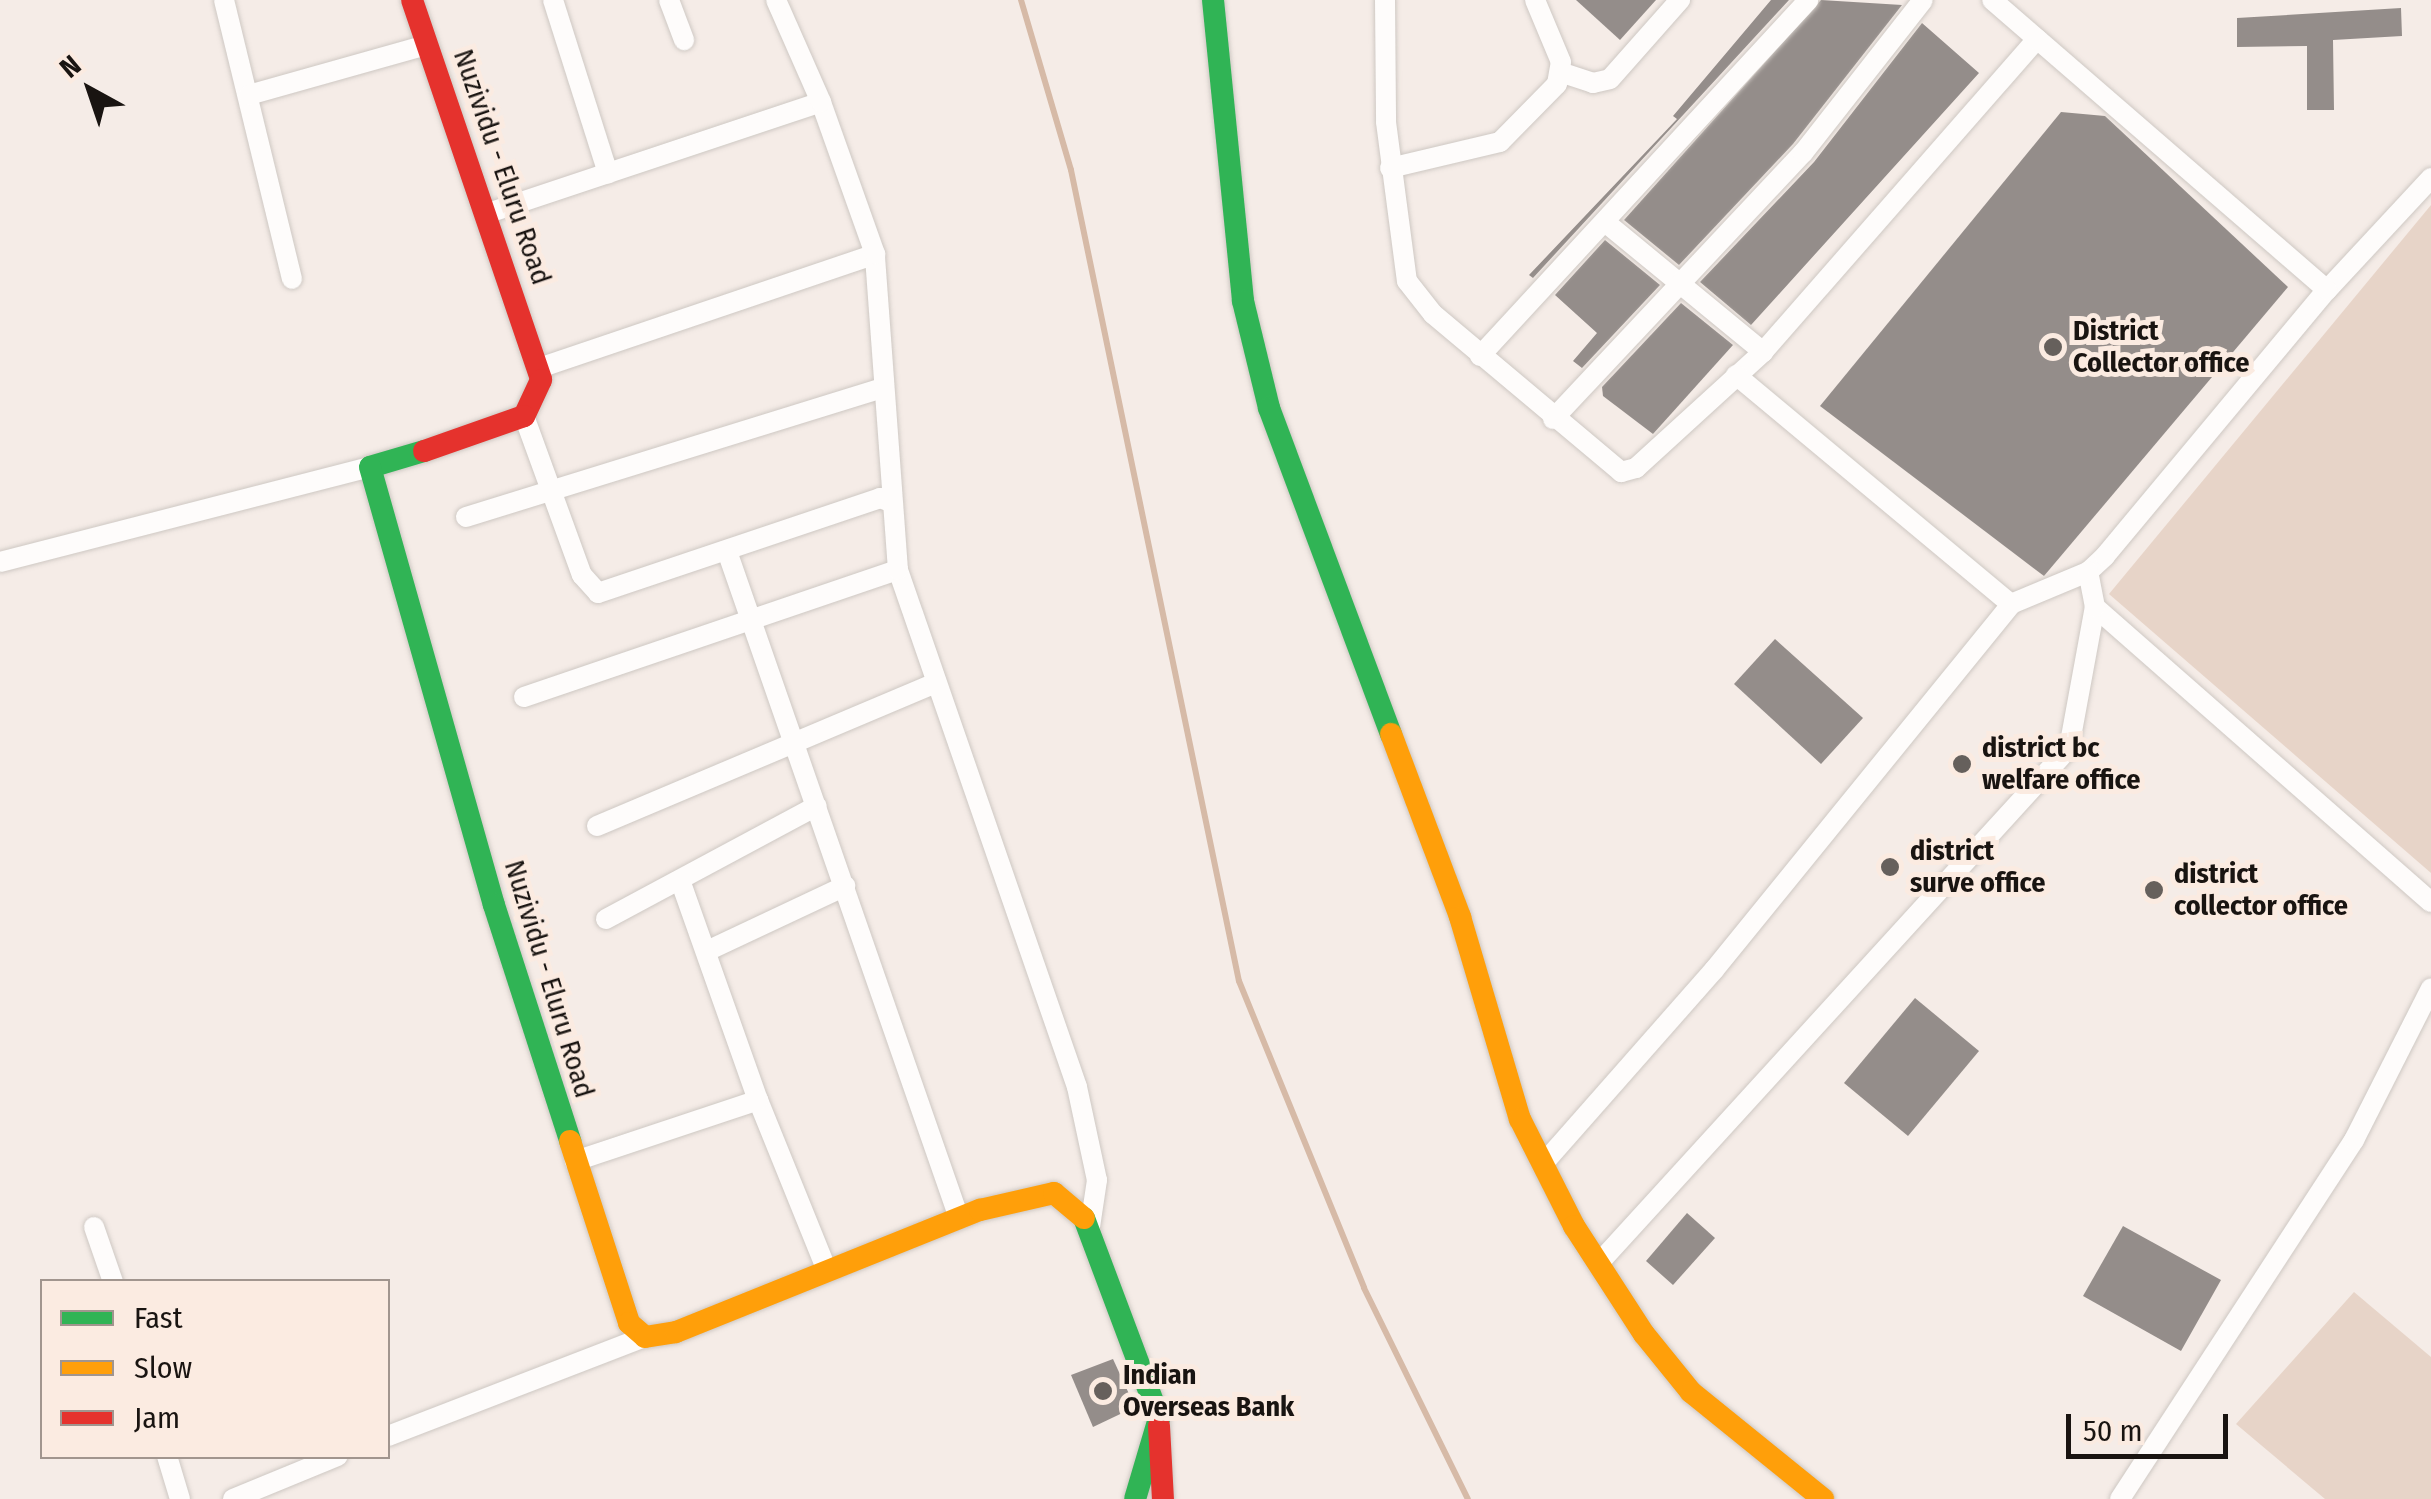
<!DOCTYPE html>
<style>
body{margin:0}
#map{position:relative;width:2431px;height:1499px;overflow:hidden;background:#f5ece7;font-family:"Fira Sans Condensed",sans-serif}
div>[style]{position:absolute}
.green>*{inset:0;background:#e7d4c8}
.stream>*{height:6px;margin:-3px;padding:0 3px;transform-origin:3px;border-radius:3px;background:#d6baa7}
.building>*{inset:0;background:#948d8a}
.roads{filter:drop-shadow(0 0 2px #cec8c3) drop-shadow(0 0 2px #cec8c3)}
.street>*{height:20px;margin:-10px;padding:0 10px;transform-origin:10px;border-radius:10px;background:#fefcfb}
.fast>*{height:22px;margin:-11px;padding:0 11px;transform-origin:11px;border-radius:11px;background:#30b455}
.slow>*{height:22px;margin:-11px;padding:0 11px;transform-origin:11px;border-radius:11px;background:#ff9f0a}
.jam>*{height:22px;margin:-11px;padding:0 11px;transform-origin:11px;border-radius:11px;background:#e5322d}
.dots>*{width:28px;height:28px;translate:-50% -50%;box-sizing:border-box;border:5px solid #fbebe1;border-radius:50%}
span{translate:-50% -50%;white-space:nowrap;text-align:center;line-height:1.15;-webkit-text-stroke:10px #fbebe1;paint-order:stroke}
.street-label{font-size:28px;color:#191411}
.poi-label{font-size:28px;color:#191411;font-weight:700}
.left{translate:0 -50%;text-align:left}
.legend{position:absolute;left:40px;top:1279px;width:350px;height:180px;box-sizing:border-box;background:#fbebe1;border:2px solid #a1958e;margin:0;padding:12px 18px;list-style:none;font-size:30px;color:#191411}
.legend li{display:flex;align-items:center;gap:20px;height:50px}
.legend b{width:50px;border:2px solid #a1958e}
.north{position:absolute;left:40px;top:40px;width:100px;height:100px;-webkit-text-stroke:8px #fbebe1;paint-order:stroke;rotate:320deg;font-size:28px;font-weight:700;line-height:40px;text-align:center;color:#191411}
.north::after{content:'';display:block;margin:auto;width:35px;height:45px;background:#191411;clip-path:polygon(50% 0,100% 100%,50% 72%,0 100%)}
.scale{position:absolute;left:2066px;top:1414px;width:162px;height:45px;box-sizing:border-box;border:5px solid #191411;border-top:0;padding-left:12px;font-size:30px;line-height:35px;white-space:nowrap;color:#191411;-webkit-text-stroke:8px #fbebe1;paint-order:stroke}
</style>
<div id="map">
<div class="green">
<div style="clip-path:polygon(2431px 205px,2431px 873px,2109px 594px)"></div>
<div style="clip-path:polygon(2354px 1292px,2431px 1357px,2431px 1499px,2325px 1499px,2236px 1424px)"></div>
</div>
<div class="stream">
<div style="left:1021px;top:0;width:177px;rotate:73.6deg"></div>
<div style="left:1071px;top:170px;width:828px;rotate:78.3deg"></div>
<div style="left:1239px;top:981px;width:331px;rotate:67.8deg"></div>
<div style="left:1364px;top:1288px;width:235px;rotate:63.8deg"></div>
</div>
<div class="building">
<div style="clip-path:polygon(1576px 0,1656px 0,1620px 40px)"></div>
<div style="clip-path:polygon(1771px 0,1789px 0,1533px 278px,1529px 275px,1677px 119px,1673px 116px)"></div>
<div style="clip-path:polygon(1821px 0,1902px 5px,1793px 144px,1679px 265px,1624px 220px)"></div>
<div style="clip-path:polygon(2401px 8px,2402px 36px,2333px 40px,2334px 110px,2307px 110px,2307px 46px,2237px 47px,2237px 18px)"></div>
<div style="clip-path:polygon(1922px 23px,1979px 73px,1751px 325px,1700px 282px,1814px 162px)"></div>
<div style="clip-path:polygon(2061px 112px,2105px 116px,2288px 287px,2044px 576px,1820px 406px)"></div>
<div style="clip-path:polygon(1605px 240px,1660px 285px,1582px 368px,1573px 361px,1597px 333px,1555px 295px)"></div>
<div style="clip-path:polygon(1681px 303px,1733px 345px,1653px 434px,1603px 396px,1602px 387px)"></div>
<div style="clip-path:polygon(1775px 639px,1863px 718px,1821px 764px,1734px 684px)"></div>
<div style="clip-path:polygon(1915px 998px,1979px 1051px,1908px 1136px,1844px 1083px)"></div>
<div style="clip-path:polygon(1687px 1213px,1715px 1238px,1673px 1285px,1646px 1261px)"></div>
<div style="clip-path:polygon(2123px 1226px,2221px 1280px,2181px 1351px,2083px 1296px)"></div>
<div style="clip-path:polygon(1113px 1359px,1135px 1407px,1093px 1427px,1071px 1375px)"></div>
</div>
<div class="roads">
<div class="street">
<div style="left:224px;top:0;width:287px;rotate:76.3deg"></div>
<div style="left:553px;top:0;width:182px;rotate:72.4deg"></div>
<div style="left:669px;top:0;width:43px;rotate:69.4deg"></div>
<div style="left:1385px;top:0;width:122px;rotate:89.5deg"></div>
<div style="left:1386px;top:122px;width:160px;rotate:82.5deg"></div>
<div style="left:1407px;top:281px;width:42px;rotate:51.8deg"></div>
<div style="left:1433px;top:314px;width:246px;rotate:40deg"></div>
<div style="left:1621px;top:472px;width:16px;rotate:-15deg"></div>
<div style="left:1636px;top:468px;width:172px;rotate:-42.4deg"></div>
<div style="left:1763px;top:352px;width:416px;rotate:-48.8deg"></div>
<div style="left:1563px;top:73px;width:32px;rotate:18deg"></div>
<div style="left:1593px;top:83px;width:17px;rotate:-13deg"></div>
<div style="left:1610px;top:79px;width:106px;rotate:-48.5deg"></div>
<div style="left:249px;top:95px;width:185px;rotate:-15.7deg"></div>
<div style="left:1390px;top:168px;width:113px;rotate:-13.3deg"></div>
<div style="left:1500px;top:142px;width:81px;rotate:-45.5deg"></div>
<div style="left:1557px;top:84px;width:22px;rotate:-80deg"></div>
<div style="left:1561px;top:62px;width:67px;rotate:-112.8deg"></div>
<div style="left:485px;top:214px;width:354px;rotate:-18.4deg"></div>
<div style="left:1605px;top:222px;width:205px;rotate:39.4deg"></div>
<div style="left:2327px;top:290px;width:153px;rotate:-47.1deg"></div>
<div style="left:1480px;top:356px;width:484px;rotate:-47.3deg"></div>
<div style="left:539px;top:368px;width:355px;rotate:-18.7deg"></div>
<div style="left:1736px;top:375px;width:358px;rotate:39.8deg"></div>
<div style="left:524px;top:416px;width:169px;rotate:70deg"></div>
<div style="left:582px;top:575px;width:24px;rotate:48deg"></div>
<div style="left:598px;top:593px;width:298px;rotate:-18.6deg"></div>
<div style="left:880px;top:498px;width:9px;rotate:21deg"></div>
<div style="left:1553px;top:419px;width:365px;rotate:-46.8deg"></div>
<div style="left:1803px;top:153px;width:194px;rotate:-51.9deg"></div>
<div style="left:466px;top:517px;width:436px;rotate:-17.2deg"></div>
<div style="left:728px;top:554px;width:703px;rotate:70.82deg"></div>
<div style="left:0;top:562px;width:382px;rotate:-14.4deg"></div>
<div style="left:898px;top:570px;width:547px;rotate:70.9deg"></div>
<div style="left:1077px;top:1087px;width:95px;rotate:77.9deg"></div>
<div style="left:1097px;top:1180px;width:48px;rotate:98.5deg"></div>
<div style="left:2095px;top:607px;width:447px;rotate:41.3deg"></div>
<div style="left:524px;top:697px;width:395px;rotate:-18.8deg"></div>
<div style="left:898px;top:570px;width:317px;rotate:-94.2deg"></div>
<div style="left:875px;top:254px;width:161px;rotate:-109.6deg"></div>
<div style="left:821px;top:102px;width:111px;rotate:-113.8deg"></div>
<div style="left:597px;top:826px;width:367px;rotate:-22.9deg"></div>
<div style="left:680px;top:880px;width:233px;rotate:70.5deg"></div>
<div style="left:758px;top:1100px;width:184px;rotate:68deg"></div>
<div style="left:606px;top:919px;width:239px;rotate:-28.2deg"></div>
<div style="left:707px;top:951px;width:153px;rotate:-25.2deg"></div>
<div style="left:575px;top:1161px;width:193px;rotate:-18.4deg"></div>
<div style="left:1543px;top:1164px;width:259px;rotate:-48.6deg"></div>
<div style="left:1714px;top:970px;width:471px;rotate:-50.9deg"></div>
<div style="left:2011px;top:604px;width:83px;rotate:-22.6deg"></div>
<div style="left:2088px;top:572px;width:23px;rotate:-43deg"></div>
<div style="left:2105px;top:556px;width:346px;rotate:-50.2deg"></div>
<div style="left:2327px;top:290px;width:443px;rotate:-139.1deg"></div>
<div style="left:94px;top:1227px;width:58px;rotate:70.9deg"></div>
<div style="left:1599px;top:1263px;width:697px;rotate:-47.62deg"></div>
<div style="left:2069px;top:748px;width:143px;rotate:-79.6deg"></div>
<div style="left:2095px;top:607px;width:36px;rotate:-101deg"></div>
<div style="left:388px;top:1436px;width:275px;rotate:-21.1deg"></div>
<div style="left:167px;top:1456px;width:45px;rotate:73.2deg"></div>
<div style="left:233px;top:1499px;width:113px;rotate:-22.3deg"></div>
<div style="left:2120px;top:1499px;width:429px;rotate:-56.9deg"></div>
<div style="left:2354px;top:1140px;width:170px;rotate:-63.1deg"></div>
</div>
<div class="fast">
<div style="left:1213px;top:0;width:302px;rotate:84.3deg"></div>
<div style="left:1243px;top:301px;width:110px;rotate:76.3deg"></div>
<div style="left:1269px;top:408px;width:348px;rotate:69.5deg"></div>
<div style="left:424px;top:451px;width:56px;rotate:163.5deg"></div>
<div style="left:370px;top:467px;width:455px;rotate:74.2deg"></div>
<div style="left:494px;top:905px;width:248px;rotate:72.1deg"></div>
<div style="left:1084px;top:1218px;width:214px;rotate:69.4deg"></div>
<div style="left:1159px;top:1418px;width:84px;rotate:106.5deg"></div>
</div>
<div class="slow">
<div style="left:1391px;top:734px;width:196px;rotate:69.3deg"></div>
<div style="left:1460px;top:917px;width:211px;rotate:73.5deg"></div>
<div style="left:1520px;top:1119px;width:120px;rotate:63.2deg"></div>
<div style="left:1574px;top:1226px;width:129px;rotate:57.1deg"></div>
<div style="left:1644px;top:1334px;width:75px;rotate:51deg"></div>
<div style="left:1691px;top:1392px;width:170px;rotate:39deg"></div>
<div style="left:570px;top:1141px;width:191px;rotate:72deg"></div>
<div style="left:629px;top:1323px;width:21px;rotate:41deg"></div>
<div style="left:645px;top:1337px;width:31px;rotate:-9deg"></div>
<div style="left:676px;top:1332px;width:328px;rotate:-21.9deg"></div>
<div style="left:980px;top:1210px;width:76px;rotate:-12.9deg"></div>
<div style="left:1054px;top:1193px;width:39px;rotate:40deg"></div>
</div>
<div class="jam">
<div style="left:412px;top:0;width:401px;rotate:71.2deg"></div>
<div style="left:541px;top:380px;width:40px;rotate:115deg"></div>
<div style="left:524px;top:416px;width:106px;rotate:160.7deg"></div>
<div style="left:1159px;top:1426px;width:73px;rotate:86.9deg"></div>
</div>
</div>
<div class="dots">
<div style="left:2053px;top:347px;background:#66605c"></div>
<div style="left:1962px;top:764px;background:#66605c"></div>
<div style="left:1890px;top:867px;background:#66605c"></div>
<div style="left:2154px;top:890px;background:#66605c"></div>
<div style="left:1103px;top:1391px;background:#66605c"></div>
</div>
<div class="street-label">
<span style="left:502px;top:167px;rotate:71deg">Nuzividu - Eluru Road</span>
<span style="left:549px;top:979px;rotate:73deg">Nuzividu - Eluru Road</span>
</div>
<div class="poi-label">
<span class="left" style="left:2073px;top:347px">District<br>Collector office</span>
<span class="left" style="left:1982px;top:764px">district bc<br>welfare office</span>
<span class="left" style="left:1910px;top:867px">district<br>surve office</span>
<span class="left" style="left:2174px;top:890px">district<br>collector office</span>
<span class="left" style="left:1123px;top:1391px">Indian<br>Overseas Bank</span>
</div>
<ul class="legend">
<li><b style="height:12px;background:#30b455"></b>Fast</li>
<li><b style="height:12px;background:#ff9f0a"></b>Slow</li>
<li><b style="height:12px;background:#e5322d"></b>Jam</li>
</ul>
<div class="north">N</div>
<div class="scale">50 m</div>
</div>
